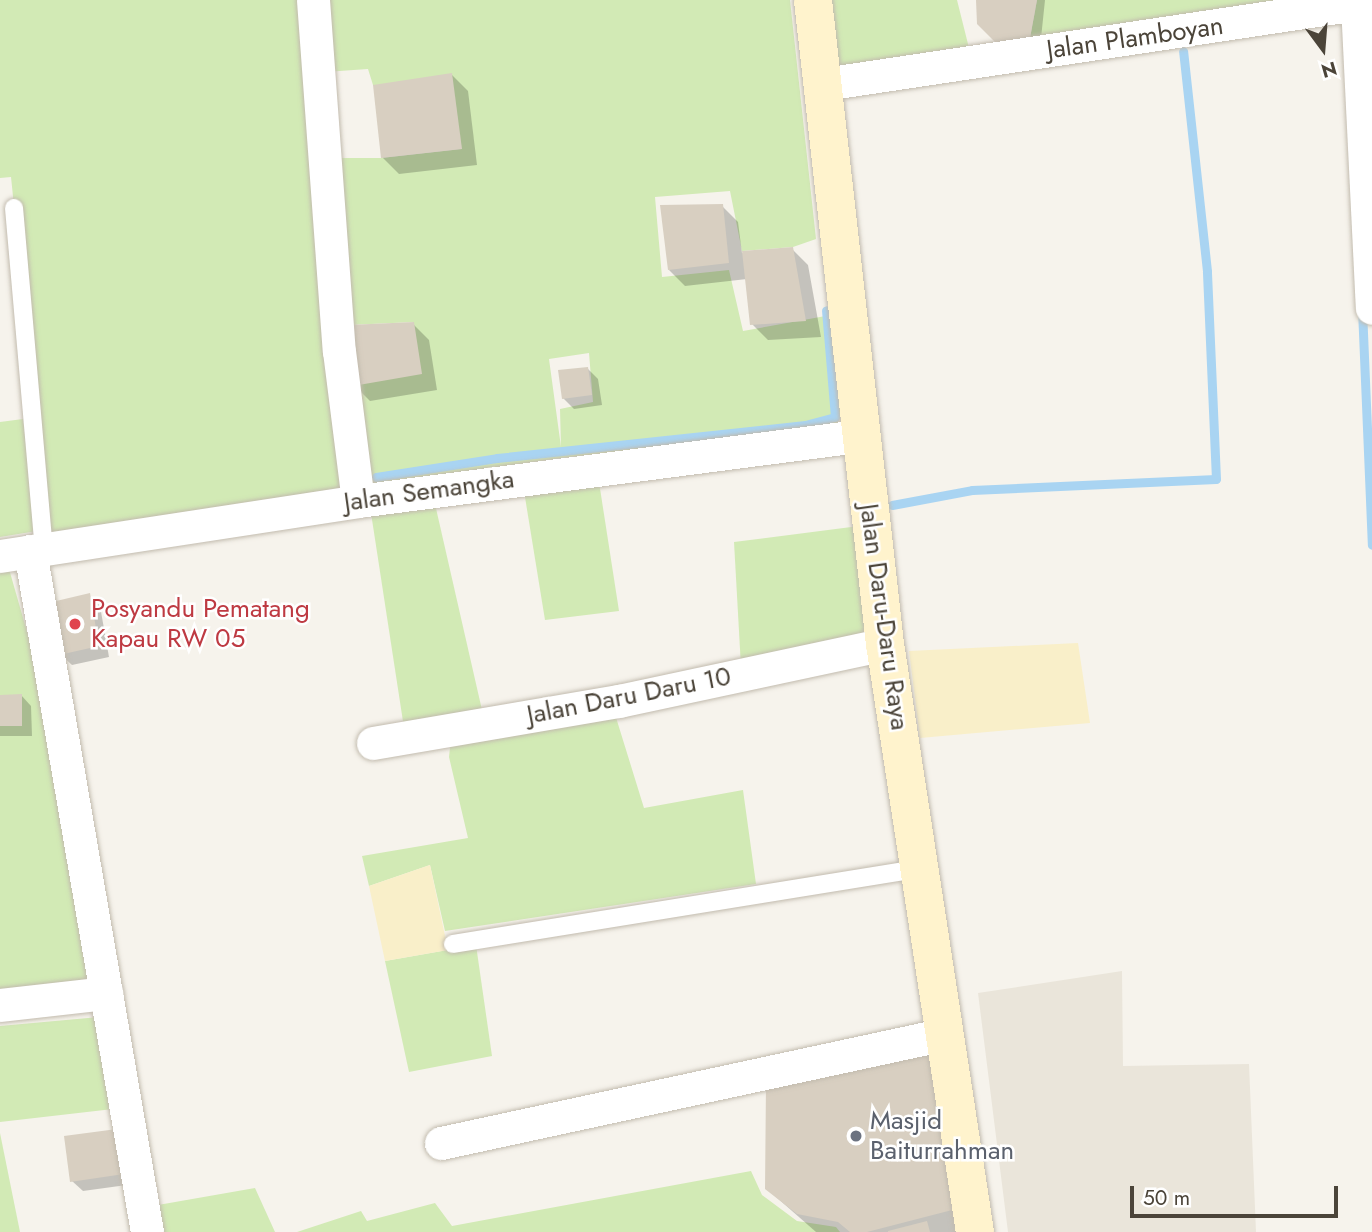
<!DOCTYPE html>
<style>
body{margin:0}
#map{position:relative;width:1372px;height:1232px;overflow:hidden;background:#f6f3ec;font-family:Jost,sans-serif}
div>[style]{position:absolute}
.residential>*{inset:0;background:#eae5da}
.green>*{inset:0;background:#d2eab5}
.sand>*{inset:0;background:#f9efc9}
.shadow>*{inset:0;background:#0003}
.stream>*{height:9px;margin:-4.5px;padding:0 4.5px;transform-origin:4.5px;border-radius:4.5px;background:#a9d4f2}
.building>*{inset:0;background:#d8cfc1}
.roads{filter:drop-shadow(0 0 2px #c2bbae) drop-shadow(0 0 2px #c2bbae)}
.lane>*{height:18px;margin:-9px;padding:0 9px;transform-origin:9px;border-radius:9px;background:#fff}
.street>*{height:33px;margin:-16.5px;padding:0 16.5px;transform-origin:16.5px;border-radius:16.5px;background:#fff}
.secondary>*{height:38px;margin:-19px;padding:0 19px;transform-origin:19px;border-radius:19px;background:#fff3cd}
.dots>*{width:19px;height:19px;translate:-50% -50%;box-sizing:border-box;border:4px solid #fff;border-radius:50%}
span{translate:-50% -50%;white-space:nowrap;text-align:center;line-height:1.15;-webkit-text-stroke:5px #fff;paint-order:stroke}
.street-label{font-size:26px;color:#4b4439}
.health-label{font-size:26px;color:#be3a42}
.left{translate:0 -50%;text-align:left}
.worship-label{font-size:26px;color:#5b616d}
.north{position:absolute;left:1288px;top:14px;width:70px;height:70px;-webkit-text-stroke:5px #fff;paint-order:stroke;rotate:164deg;font-size:19px;font-weight:700;line-height:28px;text-align:center;color:#4b4439}
.north::after{content:'';display:block;margin:auto;width:24px;height:32px;background:#4b4439;clip-path:polygon(50% 0,100% 100%,50% 72%,0 100%)}
.scale{position:absolute;left:1130px;top:1186px;width:208px;height:32px;box-sizing:border-box;border:4px solid #4b4439;border-top:0;padding-left:9px;font-size:21px;line-height:24px;white-space:nowrap;color:#4b4439;-webkit-text-stroke:5px #fff;paint-order:stroke}
</style>
<div id="map">
<div class="residential">
<div style="clip-path:polygon(1122px 971px,1123px 1066px,1249px 1064px,1256px 1232px,1008px 1232px,978px 993px)"></div>
</div>
<div class="green">
<div style="clip-path:polygon(0 0,299px 0,340px 488px,48px 536px,11px 177px,0 178px)"></div>
<div style="clip-path:polygon(evenodd,319px 0,790px 0,816px 239px,793px 247px,742px 251px,730px 191px,655px 197px,662px 277px,729px 270px,743px 331px,831px 315px,842px 413px,835px 428px,561px 458px,368px 485px,353px 386px,414px 322px,349px 325px,334px 158px,381px 158px,461px 149px,373px 85px,368px 69px,325px 72px,319px 0,589px 353px,593px 402px,560px 409px,561px 447px,549px 359px,589px 353px)"></div>
<div style="clip-path:polygon(826px 0,957px 0,971px 56px,833px 75px)"></div>
<div style="clip-path:polygon(1037px 0,1292px 0,1030px 38px)"></div>
<div style="clip-path:polygon(23px 419px,37px 531px,0 537px,0 422px)"></div>
<div style="clip-path:polygon(599px 482px,619px 611px,545px 620px,524px 491px)"></div>
<div style="clip-path:polygon(435px 504px,482px 710px,404px 728px,371px 513px)"></div>
<div style="clip-path:polygon(859px 526px,873px 639px,741px 667px,734px 542px)"></div>
<div style="clip-path:polygon(7px 562px,36px 663px,94px 985px,0 997px,0 563px)"></div>
<div style="clip-path:polygon(614px 711px,644px 808px,743px 790px,756px 884px,445px 931px,430px 865px,369px 886px,362px 856px,468px 838px,449px 757px,451px 738px)"></div>
<div style="clip-path:polygon(476px 945px,492px 1056px,409px 1072px,385px 961px)"></div>
<div style="clip-path:polygon(99px 1017px,113px 1109px,0 1122px,0 1026px)"></div>
<div style="clip-path:polygon(0 1133px,20px 1232px,0 1232px)"></div>
<div style="clip-path:polygon(751px 1171px,762px 1195px,797px 1221px,836px 1227px,840px 1232px,297px 1232px,361px 1211px,367px 1221px,435px 1203px,452px 1226px)"></div>
<div style="clip-path:polygon(255px 1188px,275px 1232px,163px 1232px,158px 1205px)"></div>
</div>
<div class="sand">
<div style="clip-path:polygon(1078px 643px,1090px 723px,920px 738px,909px 651px)"></div>
<div style="clip-path:polygon(430px 865px,448px 950px,385px 961px,369px 886px)"></div>
</div>
<div class="shadow">
<div style="clip-path:polygon(978px 0,1045px 0,1040px 48px)"></div>
<div style="clip-path:polygon(452px 75px,468px 91px,477px 165px,399px 174px,382px 157px)"></div>
<div style="clip-path:polygon(722px 206px,738px 222px,742px 253px,792px 249px,808px 265px,821px 337px,768px 340px,752px 324px,747px 279px,685px 286px,669px 270px)"></div>
<div style="clip-path:polygon(413px 324px,429px 340px,437px 390px,370px 401px,354px 385px)"></div>
<div style="clip-path:polygon(588px 369px,598px 379px,602px 405px,574px 409px,563px 398px)"></div>
<div style="clip-path:polygon(89px 595px,100px 606px,109px 657px,72px 665px,61px 655px)"></div>
<div style="clip-path:polygon(21px 695px,31px 706px,32px 736px,0 736px,0 697px)"></div>
<div style="clip-path:polygon(934px 1054px,967px 1232px,816px 1232px,767px 1189px)"></div>
<div style="clip-path:polygon(66px 1137px,134px 1184px,83px 1191px,72px 1181px)"></div>
</div>
<div class="stream">
<div style="left:1362px;top:309px;width:236px;rotate:87.6deg"></div>
<div style="left:376px;top:477px;width:122px;rotate:-8.9deg"></div>
<div style="left:497px;top:458px;width:310px;rotate:-6.1deg"></div>
<div style="left:805px;top:425px;width:31px;rotate:-15deg"></div>
<div style="left:835px;top:417px;width:107px;rotate:-94.8deg"></div>
<div style="left:892px;top:505px;width:81px;rotate:-10.6deg"></div>
<div style="left:972px;top:490px;width:244px;rotate:-2.6deg"></div>
<div style="left:1216px;top:479px;width:208px;rotate:-92.5deg"></div>
<div style="left:1207px;top:271px;width:221px;rotate:-96.2deg"></div>
</div>
<div class="building">
<div style="clip-path:polygon(976px 0,1037px 0,1030px 38px,999px 46px,977px 24px)"></div>
<div style="clip-path:polygon(452px 73px,462px 149px,381px 158px,373px 85px)"></div>
<div style="clip-path:polygon(723px 204px,729px 263px,668px 270px,660px 205px)"></div>
<div style="clip-path:polygon(793px 247px,806px 321px,750px 325px,742px 251px)"></div>
<div style="clip-path:polygon(414px 322px,422px 374px,353px 386px,349px 325px)"></div>
<div style="clip-path:polygon(588px 367px,592px 395px,562px 399px,558px 370px)"></div>
<div style="clip-path:polygon(90px 593px,99px 646px,59px 655px,52px 602px)"></div>
<div style="clip-path:polygon(22px 694px,22px 726px,0 726px,0 695px)"></div>
<div style="clip-path:polygon(934px 1052px,956px 1209px,867px 1232px,850px 1232px,838px 1222px,797px 1214px,765px 1189px,766px 1083px)"></div>
<div style="clip-path:polygon(117px 1129px,124px 1174px,70px 1182px,64px 1136px)"></div>
<div style="clip-path:polygon(927px 1221px,930px 1232px,888px 1232px,888px 1231px)"></div>
</div>
<div class="roads">
<div class="lane">
<div style="left:14px;top:208px;width:342px;rotate:85deg"></div>
<div style="left:453px;top:944px;width:474px;rotate:-9.2deg"></div>
</div>
<div class="street">
<div style="left:313px;top:0;width:352px;rotate:85.8deg"></div>
<div style="left:339px;top:351px;width:151px;rotate:82.8deg"></div>
<div style="left:824px;top:84px;width:539px;rotate:-8.54deg"></div>
<div style="left:1357px;top:4px;width:304px;rotate:87.2deg"></div>
<div style="left:30px;top:551px;width:691px;rotate:80.25deg"></div>
<div style="left:0;top:556px;width:362px;rotate:-8.7deg"></div>
<div style="left:358px;top:501px;width:504px;rotate:-7.41deg"></div>
<div style="left:373px;top:743px;width:250px;rotate:-9.7deg"></div>
<div style="left:619px;top:701px;width:272px;rotate:-12.1deg"></div>
<div style="left:0;top:1005px;width:107px;rotate:-6.5deg"></div>
<div style="left:441px;top:1143px;width:516px;rotate:-12.2deg"></div>
</div>
<div class="secondary">
<div style="left:813px;top:0;width:648px;rotate:83.62deg"></div>
<div style="left:885px;top:644px;width:595px;rotate:81.3deg"></div>
</div>
</div>
<div class="dots">
<div style="left:75px;top:624px;background:#e0444e"></div>
<div style="left:856px;top:1136px;background:#6b7280"></div>
</div>
<div class="street-label">
<span style="left:1135px;top:38px;rotate:-8deg">Jalan Plamboyan</span>
<span style="left:429px;top:491px;rotate:-8deg">Jalan Semangka</span>
<span style="left:884px;top:617px;rotate:82deg">Jalan Daru-Daru Raya</span>
<span style="left:629px;top:696px;rotate:-11deg">Jalan Daru Daru 10</span>
</div>
<div class="health-label">
<span class="left" style="left:91px;top:624px">Posyandu Pematang<br>Kapau RW 05</span>
</div>
<div class="worship-label">
<span class="left" style="left:870px;top:1136px">Masjid<br>Baiturrahman</span>
</div>
<div class="north">N</div>
<div class="scale">50 m</div>
</div>
